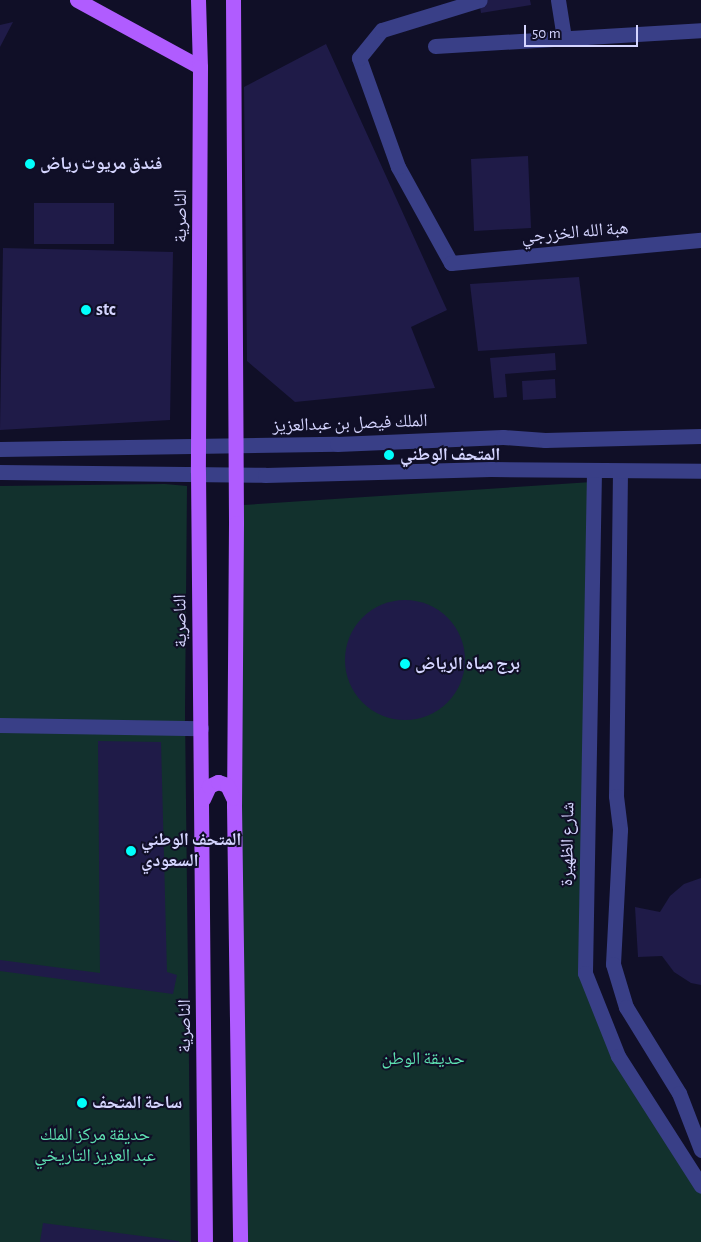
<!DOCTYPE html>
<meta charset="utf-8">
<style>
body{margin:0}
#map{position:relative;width:701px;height:1242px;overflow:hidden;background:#100f27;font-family:"Alegreya Sans","Noto Naskh Arabic",sans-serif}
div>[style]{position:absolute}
.green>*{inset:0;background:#12312d}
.building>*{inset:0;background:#1f1b48}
.round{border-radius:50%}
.minor>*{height:15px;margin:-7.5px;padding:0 7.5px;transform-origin:7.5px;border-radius:7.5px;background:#393f87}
.major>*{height:15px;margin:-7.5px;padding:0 7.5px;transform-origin:7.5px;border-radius:7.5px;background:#b05cff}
.dots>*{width:14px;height:14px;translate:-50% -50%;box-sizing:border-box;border:2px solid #100f27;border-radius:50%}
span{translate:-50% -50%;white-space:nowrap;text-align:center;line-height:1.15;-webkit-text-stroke:4px #100f27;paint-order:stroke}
.poi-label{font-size:18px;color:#d5d5ff;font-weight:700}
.left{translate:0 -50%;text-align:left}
.street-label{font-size:18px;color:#d5d5ff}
.park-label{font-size:18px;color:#5ee2b2}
.scale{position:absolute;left:524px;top:25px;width:114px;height:22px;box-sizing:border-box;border:2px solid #d5d5ff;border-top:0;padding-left:6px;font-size:15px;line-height:18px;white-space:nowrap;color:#d5d5ff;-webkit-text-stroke:4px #100f27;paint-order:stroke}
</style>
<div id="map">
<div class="green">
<div style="clip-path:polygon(592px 482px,587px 974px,621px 1057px,701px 1184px,701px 1242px,242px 1242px,236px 805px,244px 505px)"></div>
<div style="clip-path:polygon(165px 484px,187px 486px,185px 713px,191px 1242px,0 1242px,0 486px)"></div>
</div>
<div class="building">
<div style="clip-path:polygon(479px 0,530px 0,531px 5px,481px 13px)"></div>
<div style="clip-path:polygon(13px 22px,0 47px,0 25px)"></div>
<div style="clip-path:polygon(326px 44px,447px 310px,411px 327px,435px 388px,295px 402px,247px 361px,244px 87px)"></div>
<div style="clip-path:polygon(528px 156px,531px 228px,474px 231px,471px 159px)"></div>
<div style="clip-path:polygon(34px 203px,114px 203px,114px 244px,34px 244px)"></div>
<div style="clip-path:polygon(3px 248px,173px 252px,170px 420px,0 430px)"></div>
<div style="clip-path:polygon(579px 277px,587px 344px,478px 351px,470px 284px)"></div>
<div style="clip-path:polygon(555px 353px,556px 370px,505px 374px,507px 397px,494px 398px,490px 358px)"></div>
<div style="clip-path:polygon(555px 379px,556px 398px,523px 400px,522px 381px)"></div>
<div class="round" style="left:345px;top:600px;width:120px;height:120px"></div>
<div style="clip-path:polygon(98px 741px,161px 742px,167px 972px,177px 975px,173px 994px,0 971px,0 960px,100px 973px)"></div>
<div style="clip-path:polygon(701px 878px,701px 985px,691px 983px,674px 972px,662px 956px,638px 957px,635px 907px,660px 912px,670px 896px,684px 884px)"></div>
<div style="clip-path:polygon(43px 1223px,179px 1241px,179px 1242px,40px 1242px)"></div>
</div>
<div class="minor">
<div style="left:558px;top:0;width:38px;rotate:81deg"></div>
<div style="left:435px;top:46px;width:266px;rotate:-3.4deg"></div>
<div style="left:451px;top:263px;width:110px;rotate:-118.9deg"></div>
<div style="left:398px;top:167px;width:116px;rotate:-109.7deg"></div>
<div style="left:359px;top:58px;width:36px;rotate:-51deg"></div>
<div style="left:382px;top:30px;width:102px;rotate:-17deg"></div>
<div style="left:451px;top:263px;width:251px;rotate:-5.3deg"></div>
<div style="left:0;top:449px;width:337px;rotate:-0.9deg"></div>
<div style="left:337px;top:444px;width:166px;rotate:-2.4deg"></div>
<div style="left:503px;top:437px;width:42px;rotate:4.1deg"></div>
<div style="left:545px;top:440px;width:156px;rotate:-1.5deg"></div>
<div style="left:594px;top:471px;width:502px;rotate:91.03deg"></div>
<div style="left:585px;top:973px;width:89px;rotate:68.3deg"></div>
<div style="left:618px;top:1056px;width:154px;rotate:57.4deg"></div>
<div style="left:620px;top:471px;width:325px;rotate:90.7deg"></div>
<div style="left:616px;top:796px;width:34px;rotate:83deg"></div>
<div style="left:620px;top:830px;width:134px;rotate:93deg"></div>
<div style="left:613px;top:964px;width:45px;rotate:73.2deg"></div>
<div style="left:626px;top:1007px;width:101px;rotate:58.4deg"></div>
<div style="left:679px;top:1093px;width:61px;rotate:68.9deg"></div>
<div style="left:0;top:472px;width:265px;rotate:0.6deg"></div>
<div style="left:265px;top:475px;width:226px;rotate:-1.5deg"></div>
<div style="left:491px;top:469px;width:210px;rotate:0.5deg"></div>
<div style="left:0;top:725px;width:201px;rotate:0.9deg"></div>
</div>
<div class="major">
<div style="left:77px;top:0;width:140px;rotate:28.6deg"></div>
<div style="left:198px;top:0;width:67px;rotate:88.3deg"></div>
<div style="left:200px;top:67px;width:405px;rotate:90.3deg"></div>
<div style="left:198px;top:472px;width:770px;rotate:89.48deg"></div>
<div style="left:233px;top:0;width:523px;rotate:89.67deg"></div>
<div style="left:236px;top:523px;width:282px;rotate:90.4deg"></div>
<div style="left:234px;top:805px;width:437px;rotate:89.2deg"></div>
<div style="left:203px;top:799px;width:14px;rotate:-65deg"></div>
<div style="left:209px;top:786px;width:10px;rotate:-24deg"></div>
<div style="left:218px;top:782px;width:9px;rotate:18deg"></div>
<div style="left:227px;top:785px;width:14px;rotate:65deg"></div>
</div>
<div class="dots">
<div style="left:30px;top:164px;background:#01fffc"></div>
<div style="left:86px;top:310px;background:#01fffc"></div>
<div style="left:389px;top:455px;background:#01fffc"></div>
<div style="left:405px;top:664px;background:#01fffc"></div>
<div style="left:131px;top:851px;background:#01fffc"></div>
<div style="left:82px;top:1103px;background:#01fffc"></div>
</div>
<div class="poi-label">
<span class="left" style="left:40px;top:164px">فندق مريوت رياض</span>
<span class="left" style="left:96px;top:310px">stc</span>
<span class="left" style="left:400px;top:455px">المتحف الوطني</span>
<span class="left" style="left:415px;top:664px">برج مياه الرياض</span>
<span class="left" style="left:141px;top:851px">المتحف الوطني<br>السعودي</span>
<span class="left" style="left:92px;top:1103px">ساحة المتحف</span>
</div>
<div class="street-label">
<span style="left:181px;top:216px;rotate:-90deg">الناصرية</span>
<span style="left:575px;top:233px;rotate:-5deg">هبة الله الخزرجي</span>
<span style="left:350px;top:424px;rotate:-2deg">الملك فيصل بن عبدالعزيز</span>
<span style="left:181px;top:621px;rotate:-91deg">الناصرية</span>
<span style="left:568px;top:844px;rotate:-89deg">شارع الظهيرة</span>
<span style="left:185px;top:1026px;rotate:-90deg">الناصرية</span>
</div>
<div class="park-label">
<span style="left:423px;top:1059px">حديقة الوطن</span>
<span style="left:95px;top:1146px">حديقة مركز الملك<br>عبد العزيز التاريخي</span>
</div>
<div class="scale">50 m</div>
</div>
